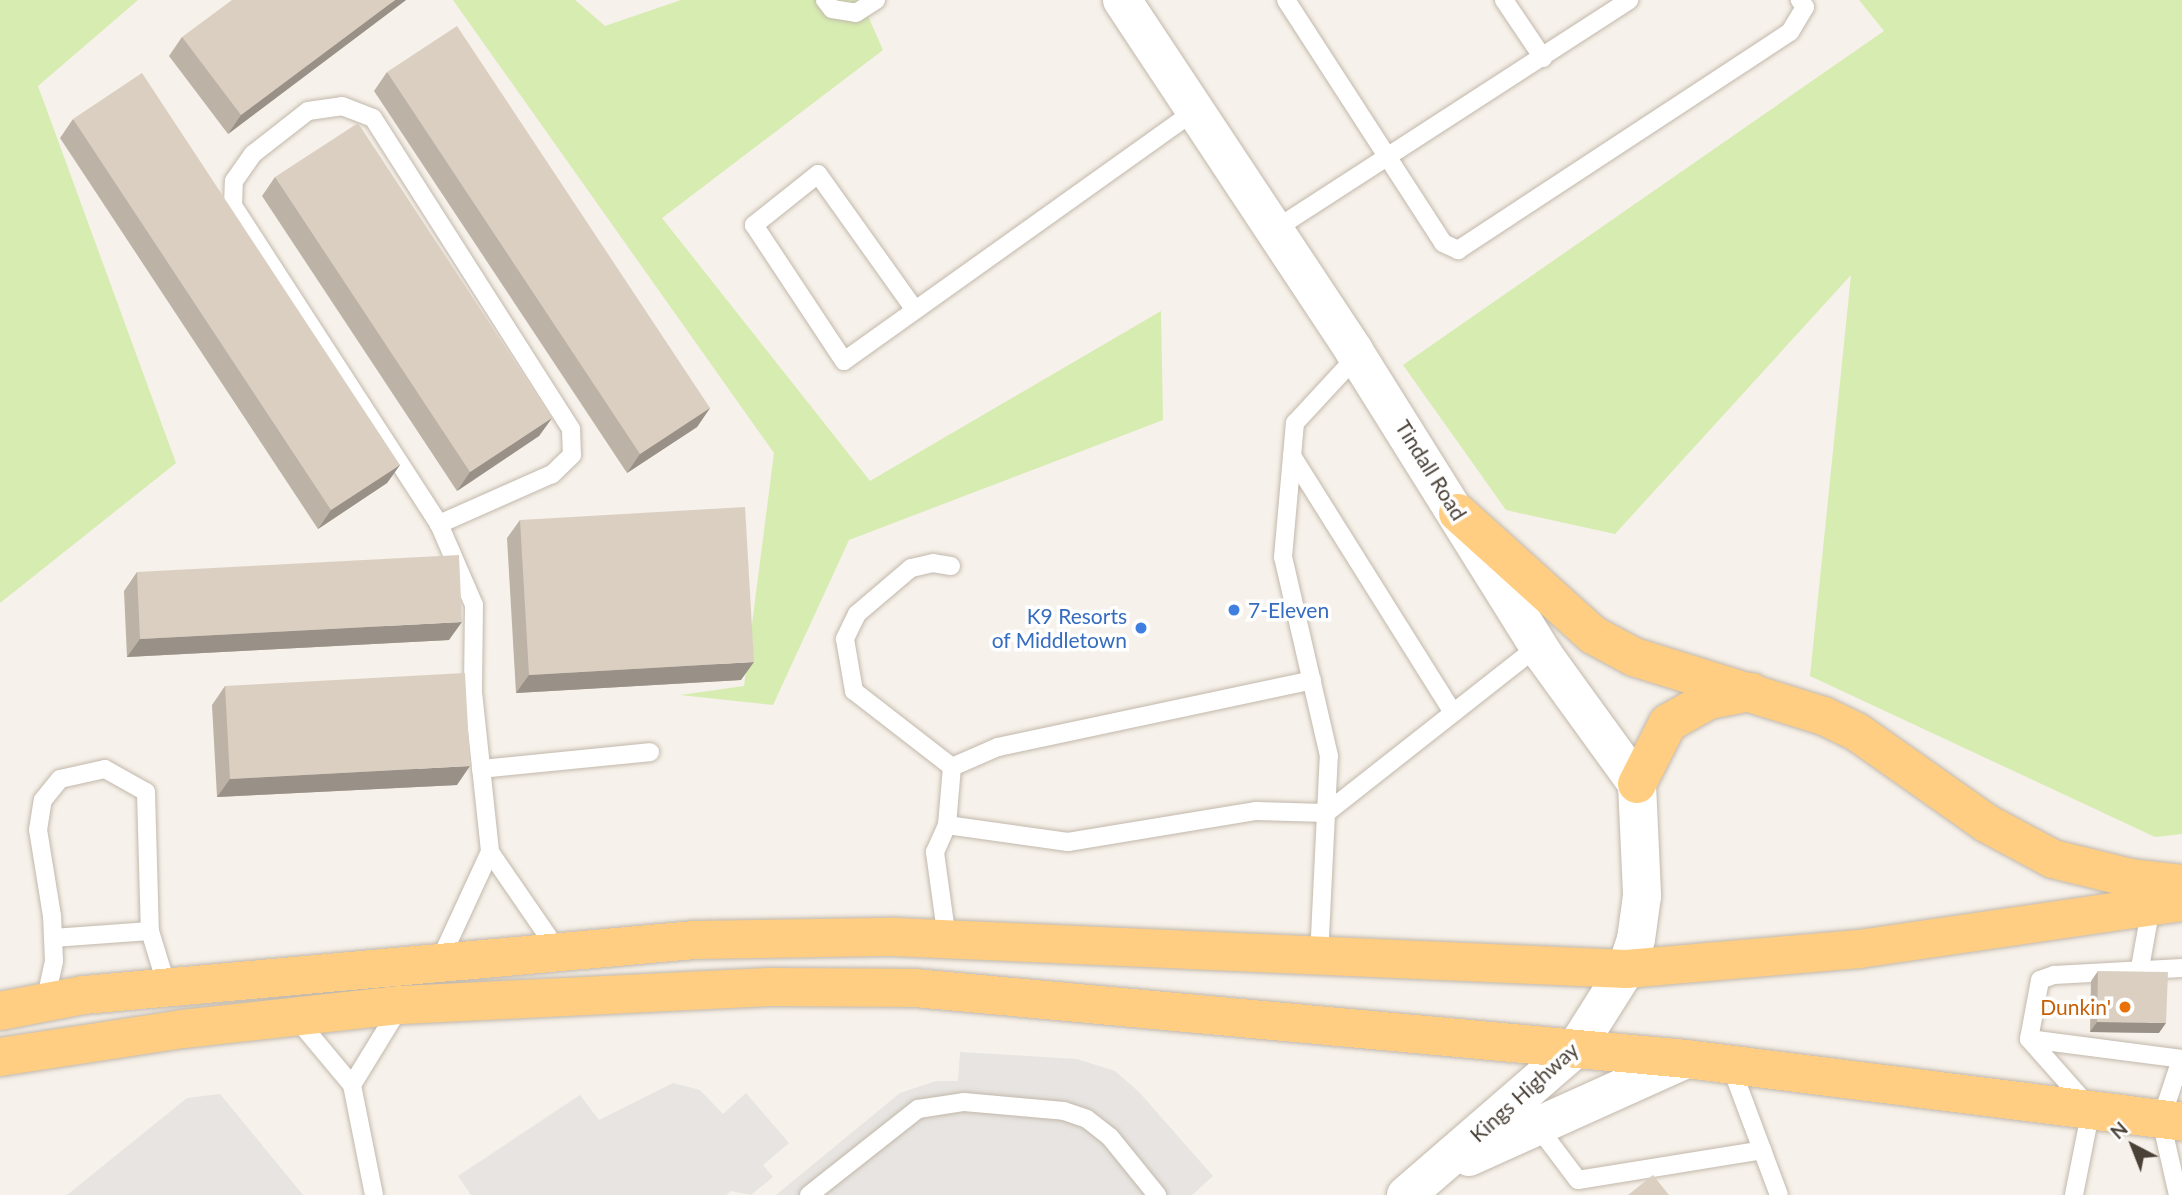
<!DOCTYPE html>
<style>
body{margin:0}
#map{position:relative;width:2182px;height:1195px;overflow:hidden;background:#f6f1ea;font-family:Lato,sans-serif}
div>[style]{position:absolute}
.green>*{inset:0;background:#d6ecb0}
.parking>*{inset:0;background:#e7e4e1}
.roads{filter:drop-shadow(0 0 2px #c2b8ab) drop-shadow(0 0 2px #c2b8ab)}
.service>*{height:18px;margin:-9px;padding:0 9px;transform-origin:9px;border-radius:9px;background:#fff}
.tertiary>*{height:38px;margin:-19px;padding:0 19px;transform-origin:19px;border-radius:19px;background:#fff}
.trunk>*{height:38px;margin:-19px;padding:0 19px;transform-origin:19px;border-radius:19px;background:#ffce82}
.wall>*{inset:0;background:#bcb2a6}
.shaded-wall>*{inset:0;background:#999187}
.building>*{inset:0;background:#dbcfc1}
.dots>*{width:19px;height:19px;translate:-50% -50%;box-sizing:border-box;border:4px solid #fff;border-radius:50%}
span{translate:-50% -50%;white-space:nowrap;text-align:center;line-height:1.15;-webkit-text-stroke:7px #fff;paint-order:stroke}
.street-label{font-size:21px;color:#4a4137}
.shop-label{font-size:21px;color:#366cbe}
.left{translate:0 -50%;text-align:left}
.right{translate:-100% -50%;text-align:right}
.food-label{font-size:21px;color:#c56008}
.north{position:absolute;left:2098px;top:1111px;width:70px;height:70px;-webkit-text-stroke:5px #fff;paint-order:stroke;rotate:318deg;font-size:19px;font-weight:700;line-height:28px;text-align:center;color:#4a4137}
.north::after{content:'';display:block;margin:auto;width:24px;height:32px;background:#4a4137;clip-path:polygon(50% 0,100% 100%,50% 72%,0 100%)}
</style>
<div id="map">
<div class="green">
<div style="clip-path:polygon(0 0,138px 0,38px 86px,176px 463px,0 603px)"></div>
<div style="clip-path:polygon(453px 0,575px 0,605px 26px,681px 0,861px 0,883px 50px,662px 218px,870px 481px,1161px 311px,1163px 420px,849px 540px,773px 705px,680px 695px,744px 686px,774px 453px)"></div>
<div style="clip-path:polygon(1859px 0,2182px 0,2182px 834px,2155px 837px,1810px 676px,1851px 275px,1615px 534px,1506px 510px,1403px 365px,1884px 31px)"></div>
</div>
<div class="parking">
<div style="clip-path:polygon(960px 1052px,1077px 1059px,1115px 1071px,1139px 1092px,1213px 1176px,1192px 1195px,776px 1195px,900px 1093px,936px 1081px,958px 1081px)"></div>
<div style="clip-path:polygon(673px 1083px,700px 1090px,723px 1114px,746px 1093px,789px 1143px,763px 1165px,773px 1177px,751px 1195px,731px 1191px,726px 1195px,471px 1195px,458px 1176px,580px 1095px,599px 1120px)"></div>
<div style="clip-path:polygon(220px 1094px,303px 1195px,67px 1195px,187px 1098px)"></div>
</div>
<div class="roads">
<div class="service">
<div style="left:825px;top:0;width:11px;rotate:52deg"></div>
<div style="left:832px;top:9px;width:24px;rotate:9deg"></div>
<div style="left:856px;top:13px;width:24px;rotate:-33deg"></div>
<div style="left:1286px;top:0;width:289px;rotate:57.1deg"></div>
<div style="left:1443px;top:243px;width:17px;rotate:25deg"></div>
<div style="left:1458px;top:250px;width:397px;rotate:-33.3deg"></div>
<div style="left:1790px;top:32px;width:29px;rotate:-59deg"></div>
<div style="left:1805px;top:7px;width:9px;rotate:-126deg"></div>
<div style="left:1504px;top:0;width:70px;rotate:56.1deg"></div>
<div style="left:1274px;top:230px;width:423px;rotate:-32.9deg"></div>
<div style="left:915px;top:310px;width:167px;rotate:-125.5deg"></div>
<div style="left:818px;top:174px;width:82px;rotate:141.4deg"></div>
<div style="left:754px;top:225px;width:163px;rotate:56.5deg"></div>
<div style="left:844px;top:361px;width:431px;rotate:-35.5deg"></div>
<div style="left:1292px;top:456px;width:303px;rotate:57.9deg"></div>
<div style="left:439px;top:524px;width:379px;rotate:-122.9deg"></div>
<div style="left:233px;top:206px;width:25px;rotate:-88deg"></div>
<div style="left:234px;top:181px;width:33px;rotate:-55deg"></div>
<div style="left:253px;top:154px;width:70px;rotate:-38deg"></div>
<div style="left:308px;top:111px;width:34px;rotate:-8deg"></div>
<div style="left:342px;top:106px;width:33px;rotate:21deg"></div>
<div style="left:373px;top:118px;width:369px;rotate:57.5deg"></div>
<div style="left:571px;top:429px;width:26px;rotate:88deg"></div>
<div style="left:572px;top:455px;width:28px;rotate:136deg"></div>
<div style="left:552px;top:474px;width:124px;rotate:156.1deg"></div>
<div style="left:439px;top:524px;width:88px;rotate:66.6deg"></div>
<div style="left:474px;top:605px;width:87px;rotate:90.7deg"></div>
<div style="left:473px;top:692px;width:161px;rotate:83.9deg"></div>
<div style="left:490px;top:852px;width:120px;rotate:55.5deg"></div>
<div style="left:951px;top:566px;width:18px;rotate:-171deg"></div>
<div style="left:933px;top:563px;width:23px;rotate:167deg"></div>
<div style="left:911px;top:568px;width:71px;rotate:139.6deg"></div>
<div style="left:857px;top:614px;width:28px;rotate:116deg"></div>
<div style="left:845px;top:639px;width:53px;rotate:80.2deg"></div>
<div style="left:854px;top:691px;width:124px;rotate:37.8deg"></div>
<div style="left:481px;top:769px;width:170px;rotate:-5.7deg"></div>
<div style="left:947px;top:825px;width:58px;rotate:-85.1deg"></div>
<div style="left:952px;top:767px;width:50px;rotate:-23.5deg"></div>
<div style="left:998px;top:747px;width:321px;rotate:-12deg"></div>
<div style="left:53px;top:938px;width:97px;rotate:-4.1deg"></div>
<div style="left:947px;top:939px;width:88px;rotate:-97.9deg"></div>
<div style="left:935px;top:852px;width:30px;rotate:-66deg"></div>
<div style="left:947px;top:825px;width:122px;rotate:8deg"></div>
<div style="left:1068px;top:842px;width:191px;rotate:-9.4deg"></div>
<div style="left:1256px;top:811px;width:70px;rotate:1.6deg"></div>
<div style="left:1326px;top:813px;width:270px;rotate:-38.2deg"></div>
<div style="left:1319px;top:957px;width:201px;rotate:-87.2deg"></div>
<div style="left:1329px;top:756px;width:204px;rotate:-103deg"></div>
<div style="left:1283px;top:557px;width:135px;rotate:-84.9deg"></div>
<div style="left:1295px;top:423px;width:91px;rotate:-47.2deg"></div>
<div style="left:440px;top:960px;width:119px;rotate:-65.2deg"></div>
<div style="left:2140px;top:968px;width:63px;rotate:-79.9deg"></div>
<div style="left:45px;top:1002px;width:42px;rotate:-77.6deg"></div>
<div style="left:54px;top:961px;width:45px;rotate:-92.5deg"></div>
<div style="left:52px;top:916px;width:87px;rotate:-99.2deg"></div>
<div style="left:38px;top:830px;width:30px;rotate:-81deg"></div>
<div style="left:43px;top:800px;width:27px;rotate:-51deg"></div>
<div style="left:60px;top:779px;width:46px;rotate:-12.5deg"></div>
<div style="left:105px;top:769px;width:47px;rotate:29.3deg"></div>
<div style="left:146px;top:792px;width:139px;rotate:88.4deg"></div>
<div style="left:150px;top:931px;width:59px;rotate:73.1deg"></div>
<div style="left:296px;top:1018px;width:87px;rotate:50.1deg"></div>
<div style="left:352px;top:1085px;width:112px;rotate:78.7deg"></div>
<div style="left:2029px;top:1039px;width:60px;rotate:-79.4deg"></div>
<div style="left:2040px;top:980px;width:15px;rotate:-20deg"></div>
<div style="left:2054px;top:975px;width:128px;rotate:-3.1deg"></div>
<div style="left:2029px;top:1039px;width:94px;rotate:48.5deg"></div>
<div style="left:2091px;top:1109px;width:88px;rotate:101.2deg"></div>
<div style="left:2029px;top:1039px;width:154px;rotate:7.4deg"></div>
<div style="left:1730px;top:1064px;width:140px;rotate:69.5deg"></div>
<div style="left:352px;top:1085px;width:94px;rotate:-58.5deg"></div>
<div style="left:1538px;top:1127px;width:66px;rotate:53deg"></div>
<div style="left:1578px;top:1180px;width:187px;rotate:-9.2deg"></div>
<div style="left:809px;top:1195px;width:139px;rotate:-38.3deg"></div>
<div style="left:918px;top:1109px;width:47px;rotate:-8.7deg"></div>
<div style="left:964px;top:1102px;width:100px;rotate:5.1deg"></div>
<div style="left:1064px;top:1111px;width:24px;rotate:19deg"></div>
<div style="left:1087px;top:1119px;width:29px;rotate:38deg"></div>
<div style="left:1110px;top:1137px;width:75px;rotate:51deg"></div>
<div style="left:2178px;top:1195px;width:77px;rotate:-102.8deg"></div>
<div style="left:2161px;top:1120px;width:64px;rotate:-71.8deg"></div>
</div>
<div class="tertiary">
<div style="left:1122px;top:0;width:421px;rotate:56.5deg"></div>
<div style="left:1354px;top:351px;width:357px;rotate:58deg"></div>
<div style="left:1543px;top:654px;width:160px;rotate:54.1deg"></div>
<div style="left:1637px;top:784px;width:112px;rotate:87.4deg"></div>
<div style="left:1642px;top:896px;width:43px;rotate:97.9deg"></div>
<div style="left:1636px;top:939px;width:32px;rotate:108deg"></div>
<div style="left:1626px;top:969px;width:93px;rotate:122.3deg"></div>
<div style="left:1576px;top:1048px;width:225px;rotate:139.1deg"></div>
<div style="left:1469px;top:1157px;width:238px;rotate:-24.3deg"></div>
</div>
<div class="trunk">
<div style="left:1458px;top:513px;width:182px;rotate:42.1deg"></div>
<div style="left:1593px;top:635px;width:47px;rotate:28.2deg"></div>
<div style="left:1634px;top:657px;width:199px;rotate:17.3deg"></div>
<div style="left:1824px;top:716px;width:37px;rotate:26deg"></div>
<div style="left:1857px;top:732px;width:158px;rotate:35.2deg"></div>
<div style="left:1986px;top:823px;width:76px;rotate:28.2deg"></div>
<div style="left:2053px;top:859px;width:80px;rotate:13.7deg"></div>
<div style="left:2131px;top:878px;width:51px;rotate:6.7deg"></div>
<div style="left:1637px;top:784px;width:68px;rotate:-63.1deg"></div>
<div style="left:1668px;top:723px;width:47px;rotate:-29.3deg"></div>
<div style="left:1709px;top:700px;width:43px;rotate:-10.8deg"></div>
<div style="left:0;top:1011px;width:86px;rotate:-10.8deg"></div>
<div style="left:84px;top:995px;width:612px;rotate:-5.15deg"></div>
<div style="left:694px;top:940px;width:201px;rotate:-0.9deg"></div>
<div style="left:895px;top:937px;width:732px;rotate:2.51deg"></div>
<div style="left:1626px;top:969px;width:234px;rotate:-4.9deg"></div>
<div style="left:1859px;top:949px;width:326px;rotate:-8.3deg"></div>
<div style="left:0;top:1057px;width:185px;rotate:-8.7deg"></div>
<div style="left:183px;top:1029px;width:219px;rotate:-6.3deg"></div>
<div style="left:401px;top:1005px;width:369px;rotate:-2.8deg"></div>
<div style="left:770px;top:987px;width:145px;rotate:0.4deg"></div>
<div style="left:915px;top:988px;width:774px;rotate:5.26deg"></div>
<div style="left:1686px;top:1059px;width:500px;rotate:7.2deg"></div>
</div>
</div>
<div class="wall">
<div style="clip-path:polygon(406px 0,228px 134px,169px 56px,182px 37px)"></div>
<div style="clip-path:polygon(387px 72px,710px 408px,697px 427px,627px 473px,374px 91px)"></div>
<div style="clip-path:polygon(73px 119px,400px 465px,387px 483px,318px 529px,60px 138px)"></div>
<div style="clip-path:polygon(275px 177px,552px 418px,539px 436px,457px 491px,262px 196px)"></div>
<div style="clip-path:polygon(520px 520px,741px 680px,516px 693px,507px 538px)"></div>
<div style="clip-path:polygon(137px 572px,449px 640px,127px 657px,124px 591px)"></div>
<div style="clip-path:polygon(225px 686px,457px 785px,217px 797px,212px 705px)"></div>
<div style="clip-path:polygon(2098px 971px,2159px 1033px,2090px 1032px,2091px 981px)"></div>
</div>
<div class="shaded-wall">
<div style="clip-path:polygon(395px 0,406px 0,228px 134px,241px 115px)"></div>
<div style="clip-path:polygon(710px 408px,697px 427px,627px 473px,640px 454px)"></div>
<div style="clip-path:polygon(552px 418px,539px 436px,457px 491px,470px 472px)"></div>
<div style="clip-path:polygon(400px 465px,387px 483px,318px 529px,331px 510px)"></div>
<div style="clip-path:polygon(462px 622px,449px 640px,127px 657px,140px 639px)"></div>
<div style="clip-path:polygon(754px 662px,741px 680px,516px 693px,529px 675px)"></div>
<div style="clip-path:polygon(470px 766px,457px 785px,217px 797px,230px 779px)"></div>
<div style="clip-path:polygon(2097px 1022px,2166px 1023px,2159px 1033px,2090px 1032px)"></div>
</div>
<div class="building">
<div style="clip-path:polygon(232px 0,395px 0,241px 115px,182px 37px)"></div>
<div style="clip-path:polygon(457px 26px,710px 408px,640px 454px,387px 72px)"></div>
<div style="clip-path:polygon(142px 73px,400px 465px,331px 510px,73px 119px)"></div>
<div style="clip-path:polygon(358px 123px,552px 418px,470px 472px,275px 177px)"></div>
<div style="clip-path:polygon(745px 507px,754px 662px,529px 675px,520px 520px)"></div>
<div style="clip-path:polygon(459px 555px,462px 622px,140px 639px,137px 572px)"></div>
<div style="clip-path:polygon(465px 673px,470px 766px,230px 779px,225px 686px)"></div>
<div style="clip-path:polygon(2098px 971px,2168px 972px,2166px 1023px,2097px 1022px)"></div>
<div style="clip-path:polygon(1653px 1175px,1669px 1195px,1628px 1195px)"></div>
</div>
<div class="dots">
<div style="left:1234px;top:610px;background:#3f7fe0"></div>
<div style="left:1141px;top:628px;background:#3f7fe0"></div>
<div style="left:2125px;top:1007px;background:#e8710a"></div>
</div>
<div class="street-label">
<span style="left:1431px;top:470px;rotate:58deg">Tindall Road</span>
<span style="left:1524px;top:1092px;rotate:-42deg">Kings Highway</span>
</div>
<div class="shop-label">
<span class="left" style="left:1248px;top:610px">7-Eleven</span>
<span class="right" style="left:1127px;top:628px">K9 Resorts<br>of Middletown</span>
</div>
<div class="food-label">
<span class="right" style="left:2111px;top:1007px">Dunkin'</span>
</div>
<div class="north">N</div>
</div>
